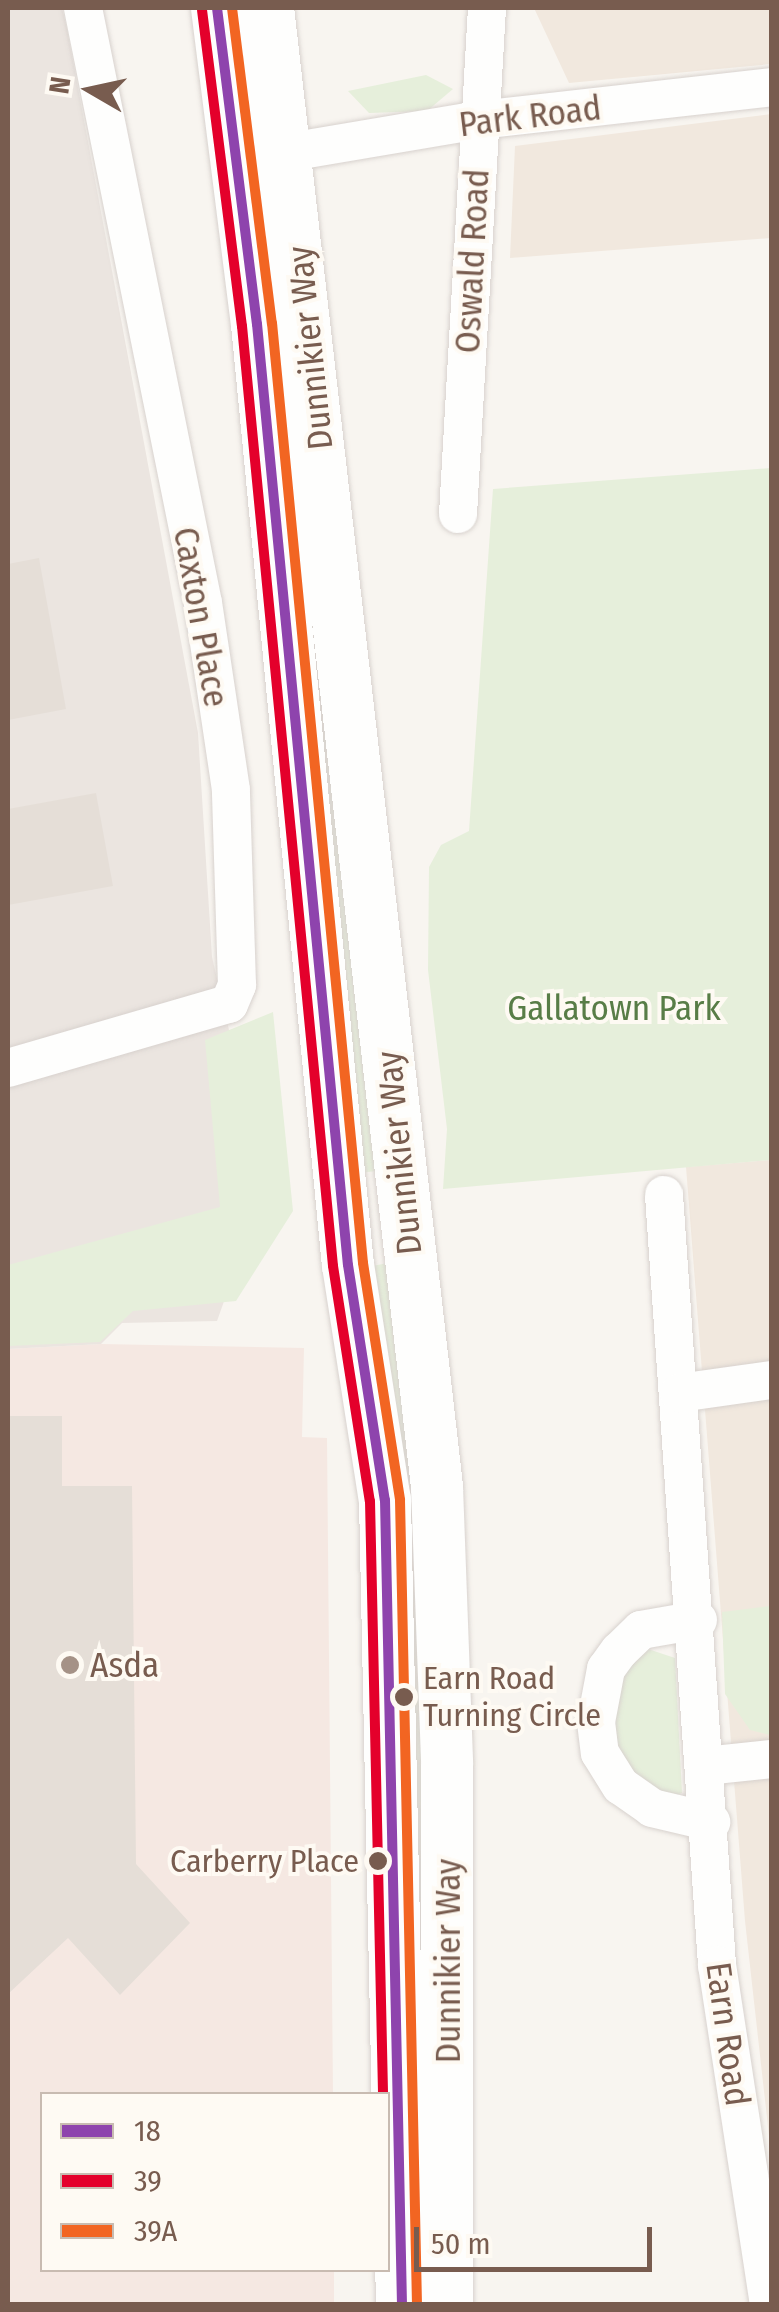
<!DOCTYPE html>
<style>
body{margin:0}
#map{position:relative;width:779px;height:2312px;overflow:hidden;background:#f8f5f0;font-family:"Fira Sans Condensed",sans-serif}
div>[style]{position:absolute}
.residential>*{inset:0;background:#f1e8de}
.commercial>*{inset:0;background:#f5e8e2}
.industrial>*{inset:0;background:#ebe5e0}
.green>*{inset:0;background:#e6efdb}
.building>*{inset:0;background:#e5ded7}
.roads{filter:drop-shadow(0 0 2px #d8d2ce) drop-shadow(0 0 2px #d8d2ce)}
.street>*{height:38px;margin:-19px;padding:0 19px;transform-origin:19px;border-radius:19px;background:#fefefd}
.secondary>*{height:52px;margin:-26px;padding:0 26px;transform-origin:26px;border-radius:26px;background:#fefefd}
.bus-1>*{height:10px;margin:-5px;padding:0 5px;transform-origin:5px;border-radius:5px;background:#8e44ad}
.bus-2>*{height:10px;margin:-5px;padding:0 5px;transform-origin:5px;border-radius:5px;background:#e4002b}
.bus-3>*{height:10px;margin:-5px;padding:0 5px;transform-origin:5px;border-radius:5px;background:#f26522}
.dots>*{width:28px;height:28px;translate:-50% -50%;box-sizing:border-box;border:5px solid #fefaf3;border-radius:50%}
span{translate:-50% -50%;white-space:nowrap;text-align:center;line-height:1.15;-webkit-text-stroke:8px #fefaf3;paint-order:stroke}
.bus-label{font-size:32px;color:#785c4f}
.left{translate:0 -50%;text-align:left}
.right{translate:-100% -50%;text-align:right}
.street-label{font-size:35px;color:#785c4f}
.park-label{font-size:35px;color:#587d47}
.poi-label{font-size:35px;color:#785c4f}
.frame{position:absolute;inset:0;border:10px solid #785c4f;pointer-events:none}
.legend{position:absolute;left:40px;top:2092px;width:350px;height:180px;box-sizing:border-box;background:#fefaf3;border:2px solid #c8bbb1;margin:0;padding:12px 18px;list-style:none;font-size:30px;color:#785c4f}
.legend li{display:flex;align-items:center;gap:20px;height:50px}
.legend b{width:50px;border:2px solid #c8bbb1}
.north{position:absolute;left:40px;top:40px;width:100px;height:100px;-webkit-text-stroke:8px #fefaf3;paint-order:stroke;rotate:279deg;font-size:28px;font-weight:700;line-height:40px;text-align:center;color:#785c4f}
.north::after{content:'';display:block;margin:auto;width:35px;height:45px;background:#785c4f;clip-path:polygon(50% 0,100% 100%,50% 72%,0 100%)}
.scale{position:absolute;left:414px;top:2227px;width:238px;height:45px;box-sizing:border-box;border:5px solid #785c4f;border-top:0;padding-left:12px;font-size:30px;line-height:35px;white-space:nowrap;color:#785c4f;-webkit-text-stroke:8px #fefaf3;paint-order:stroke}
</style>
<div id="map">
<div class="residential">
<div style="clip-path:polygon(534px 8px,771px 8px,771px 64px,569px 83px)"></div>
<div style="clip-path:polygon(771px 114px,771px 238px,510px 258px,515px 146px)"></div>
<div style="clip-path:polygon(771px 1160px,771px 2154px,745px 1921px,686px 1167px)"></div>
</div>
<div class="commercial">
<div style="clip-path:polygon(101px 1344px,304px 1348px,302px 1437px,327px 1438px,333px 2094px,42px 2094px,42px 2270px,334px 2270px,334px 2304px,8px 2304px,8px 1349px)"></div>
</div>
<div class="industrial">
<div style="clip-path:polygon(8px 8px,62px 8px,67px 29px,198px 733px,212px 957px,235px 1056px,248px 1234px,217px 1321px,122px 1323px,101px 1344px,8px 1349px)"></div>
</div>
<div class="green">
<div style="clip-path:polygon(426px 75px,453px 89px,427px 111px,369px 113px,348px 91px)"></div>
<div style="clip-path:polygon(276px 224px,375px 1171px,354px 1174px)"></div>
<div style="clip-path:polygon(771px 468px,771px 1160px,443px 1189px,447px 1129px,428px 970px,429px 867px,441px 845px,469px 831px,493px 489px)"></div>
<div style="clip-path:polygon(273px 1012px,293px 1211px,236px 1301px,133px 1311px,100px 1342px,8px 1346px,8px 1265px,220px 1207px,205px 1040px)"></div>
<div style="clip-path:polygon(388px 1263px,408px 1399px,428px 1914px,410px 1915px,372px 1266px)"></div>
<div style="clip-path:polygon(771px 1606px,772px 1735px,770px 1735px,750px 1730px,725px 1694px,722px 1612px)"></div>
<div style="clip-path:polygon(642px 1647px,675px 1658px,682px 1793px,669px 1798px,630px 1769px,609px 1727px,612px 1680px)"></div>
</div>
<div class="building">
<div style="clip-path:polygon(39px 558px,66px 709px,8px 720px,8px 564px)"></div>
<div style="clip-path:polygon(96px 793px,113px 886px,8px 905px,8px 809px)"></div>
<div style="clip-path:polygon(8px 1416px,62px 1416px,62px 1486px,132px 1486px,136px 1864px,190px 1923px,120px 1995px,68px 1938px,8px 1994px)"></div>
</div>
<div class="roads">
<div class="street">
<div style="left:289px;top:152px;width:193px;rotate:-9.6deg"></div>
<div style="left:479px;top:120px;width:295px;rotate:-6.4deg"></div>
<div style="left:458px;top:514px;width:507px;rotate:-86.72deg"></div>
<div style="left:8px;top:1068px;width:230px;rotate:-16.2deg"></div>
<div style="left:229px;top:1004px;width:21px;rotate:-67deg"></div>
<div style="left:237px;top:985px;width:195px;rotate:-91.8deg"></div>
<div style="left:231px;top:790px;width:189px;rotate:-98.5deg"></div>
<div style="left:203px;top:603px;width:607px;rotate:-101.4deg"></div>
<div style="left:664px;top:1195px;width:772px;rotate:86.06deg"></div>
<div style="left:717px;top:1965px;width:343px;rotate:81.3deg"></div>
<div style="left:679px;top:1393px;width:94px;rotate:-8deg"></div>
<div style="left:698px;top:1620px;width:58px;rotate:170deg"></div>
<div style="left:641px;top:1630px;width:30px;rotate:136deg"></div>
<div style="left:619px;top:1651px;width:22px;rotate:126deg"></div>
<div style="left:606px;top:1669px;width:54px;rotate:100.7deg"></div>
<div style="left:596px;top:1722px;width:31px;rotate:83deg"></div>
<div style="left:600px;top:1753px;width:39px;rotate:58deg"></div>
<div style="left:621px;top:1786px;width:38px;rotate:35deg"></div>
<div style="left:652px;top:1808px;width:61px;rotate:13.3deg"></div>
<div style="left:705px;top:1766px;width:67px;rotate:-6deg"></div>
</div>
<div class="secondary">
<div style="left:217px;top:8px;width:319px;rotate:82.8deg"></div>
<div style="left:257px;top:324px;width:945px;rotate:84.48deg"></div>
<div style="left:348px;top:1265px;width:238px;rotate:81.1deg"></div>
<div style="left:385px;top:1500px;width:804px;rotate:88.79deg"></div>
<div style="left:268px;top:8px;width:1489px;rotate:83.48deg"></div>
<div style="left:437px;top:1487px;width:278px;rotate:87.9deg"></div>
<div style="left:447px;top:1765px;width:539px;rotate:90deg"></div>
</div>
</div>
<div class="bus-1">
<div style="left:217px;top:8px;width:319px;rotate:82.8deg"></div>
<div style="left:257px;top:324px;width:945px;rotate:84.48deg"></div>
<div style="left:348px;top:1265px;width:238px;rotate:81.1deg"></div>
<div style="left:385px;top:1500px;width:804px;rotate:88.79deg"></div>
</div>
<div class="bus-2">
<div style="left:202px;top:10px;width:319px;rotate:82.8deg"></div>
<div style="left:242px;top:326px;width:944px;rotate:84.47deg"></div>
<div style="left:333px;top:1266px;width:238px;rotate:81.1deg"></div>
<div style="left:370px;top:1501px;width:593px;rotate:88.74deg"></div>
</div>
<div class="bus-3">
<div style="left:232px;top:8px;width:318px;rotate:82.8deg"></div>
<div style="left:272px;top:323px;width:944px;rotate:84.47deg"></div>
<div style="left:363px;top:1263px;width:240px;rotate:81.1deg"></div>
<div style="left:400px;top:1500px;width:804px;rotate:88.79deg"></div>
</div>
<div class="dots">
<div style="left:70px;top:1665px;background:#a59287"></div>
<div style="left:404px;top:1697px;background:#785c4f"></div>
<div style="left:378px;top:1861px;background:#785c4f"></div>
</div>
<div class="bus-label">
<span class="left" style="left:423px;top:1697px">Earn Road<br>Turning Circle</span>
<span class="right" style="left:359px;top:1861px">Carberry Place</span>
</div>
<div class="street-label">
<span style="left:530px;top:116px;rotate:-7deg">Park Road</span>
<span style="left:472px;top:261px;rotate:-87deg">Oswald Road</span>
<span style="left:310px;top:348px;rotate:-96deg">Dunnikier Way</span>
<span style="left:201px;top:617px;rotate:80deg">Caxton Place</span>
<span style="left:399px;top:1153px;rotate:-96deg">Dunnikier Way</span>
<span style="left:448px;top:1961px;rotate:-90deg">Dunnikier Way</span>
<span style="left:728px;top:2034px;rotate:82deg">Earn Road</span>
</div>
<div class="park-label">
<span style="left:614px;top:1008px">Gallatown Park</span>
</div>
<div class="poi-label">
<span class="left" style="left:90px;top:1665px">Asda</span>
</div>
<div class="frame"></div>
<ul class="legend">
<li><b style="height:12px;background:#8e44ad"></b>18</li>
<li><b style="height:12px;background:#e4002b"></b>39</li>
<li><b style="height:12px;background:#f26522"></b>39A</li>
</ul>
<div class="north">N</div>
<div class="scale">50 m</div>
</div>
